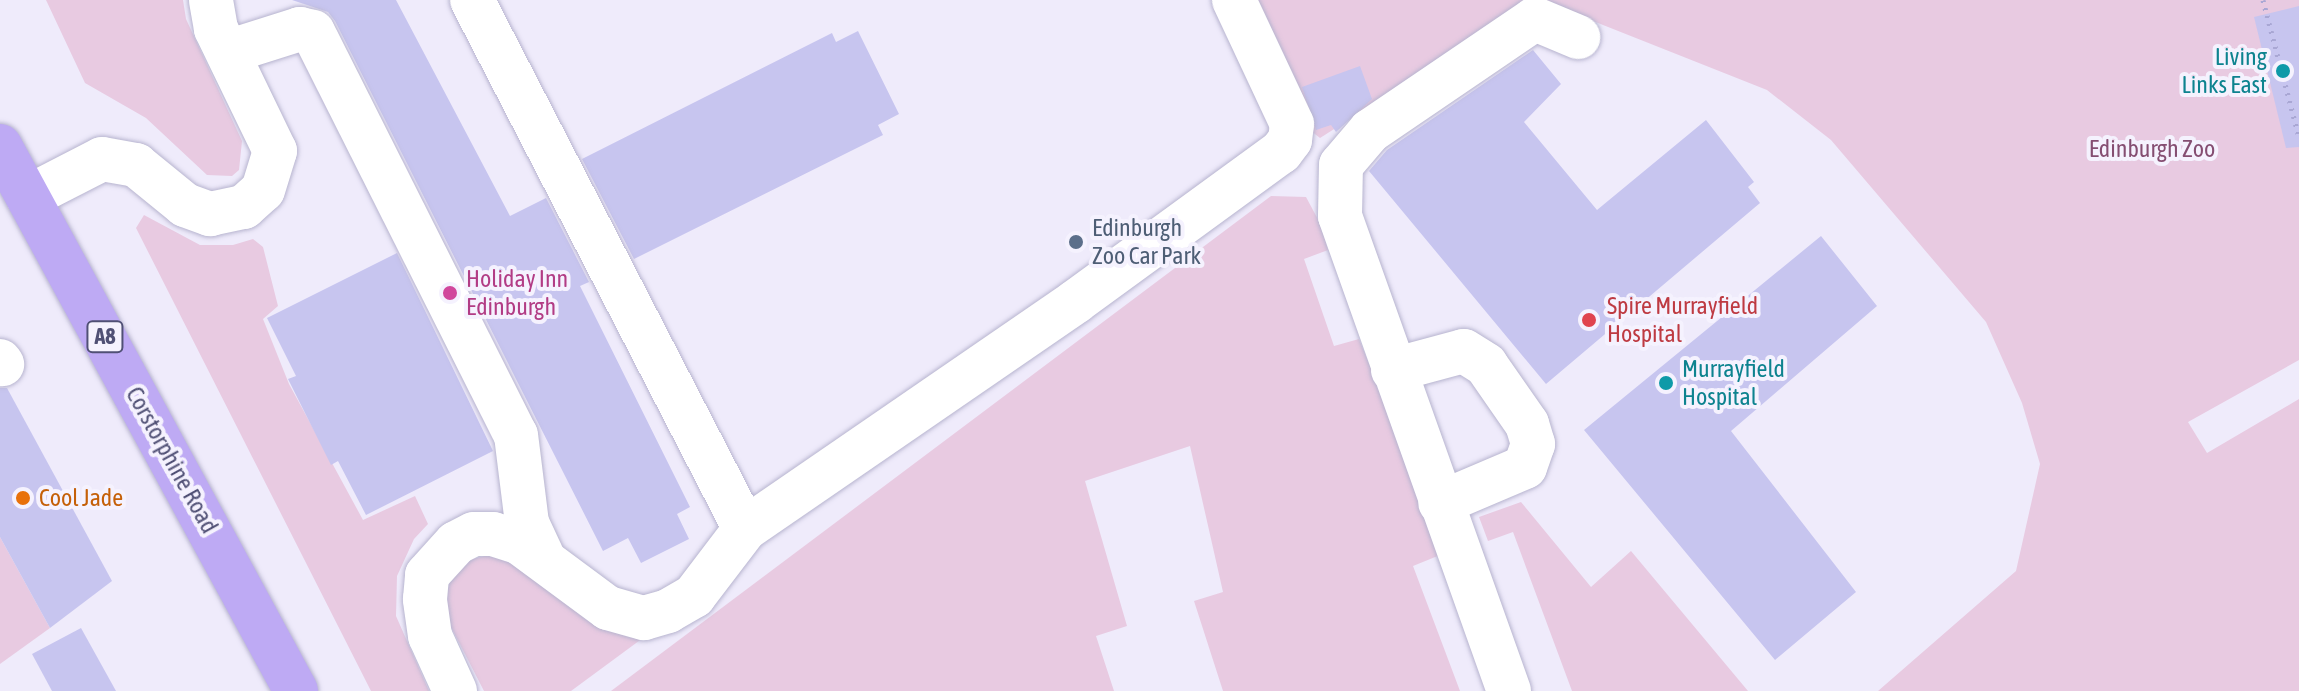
<!DOCTYPE html>
<style>
body{margin:0}
#map{position:relative;width:2299px;height:691px;overflow:hidden;background:#efebfb;font-family:"Asap Condensed",sans-serif}
div>[style]{position:absolute}
.green>*{inset:0;background:#e8cae1}
.building>*{inset:0;background:#c7c5ef}
.path>*{height:5px;margin-top:-2.5px;transform-origin:0;background:repeating-linear-gradient(90deg,#a9a7d4 0 2px,transparent 0 8px)}
.roads{filter:drop-shadow(0 0 2px #b7b4cf) drop-shadow(0 0 2px #b7b4cf)}
.minor>*{height:44px;margin:-22px;padding:0 22px;transform-origin:22px;border-radius:22px;background:#fff}
.major>*{height:44px;margin:-22px;padding:0 22px;transform-origin:22px;border-radius:22px;background:#beaaf4}
.dots>*{width:22px;height:22px;translate:-50% -50%;box-sizing:border-box;border:4px solid #f5f2fe;border-radius:50%}
span{translate:-50% -50%;white-space:nowrap;text-align:center;line-height:1.15;-webkit-text-stroke:8px #f5f2fe;paint-order:stroke}
.shield-label span{padding:2px 6px;background:#f5f2fe;border:2px solid;border-radius:6px;-webkit-text-stroke-width:0}
.shield-label{font-size:22px;color:#505075;font-weight:700}
.culture-label{font-size:24px;color:#0d838f}
.right{translate:-100% -50%;text-align:right}
.left{translate:0 -50%;text-align:left}
.park-label{font-size:24px;color:#854e72}
.service-label{font-size:24px;color:#4e5e75}
.hotel-label{font-size:24px;color:#b23c85}
.health-label{font-size:24px;color:#be3a42}
.street-label{font-size:24px;color:#505075}
.food-label{font-size:24px;color:#c56008}
</style>
<div id="map">
<div class="green">
<div style="clip-path:polygon(46px 0,183px 0,186px 19px,242px 141px,239px 170px,232px 176px,207px 175px,146px 118px,85px 83px)"></div>
<div style="clip-path:polygon(1253px 0,1538px 0,1320px 138px,1306px 127px)"></div>
<div style="clip-path:polygon(1540px 0,2299px 0,2299px 360px,2188px 422px,2207px 453px,2299px 399px,2299px 691px,1878px 691px,2016px 571px,2040px 464px,2022px 403px,1986px 322px,1831px 140px,1767px 90px)"></div>
<div style="clip-path:polygon(1271px 196px,1306px 197px,1321px 225px,1328px 250px,1304px 259px,1334px 346px,1359px 339px,1445px 553px,1413px 566px,1460px 691px,1223px 691px,1194px 601px,1223px 592px,1190px 446px,1085px 481px,1127px 626px,1096px 636px,1114px 691px,611px 691px)"></div>
<div style="clip-path:polygon(144px 215px,200px 245px,233px 245px,253px 239px,263px 247px,278px 306px,263px 319px,289px 384px,363px 520px,415px 496px,428px 524px,414px 539px,397px 576px,396px 616px,429px 691px,371px 691px,136px 228px)"></div>
<div style="clip-path:polygon(1521px 502px,1591px 587px,1631px 551px,1748px 691px,1572px 691px,1513px 532px,1488px 541px,1479px 517px)"></div>
<div style="clip-path:polygon(0 537px,50px 628px,0 664px)"></div>
<div style="clip-path:polygon(500px 552px,596px 625px,623px 635px,647px 635px,571px 691px,484px 691px,451px 627px,446px 599px,451px 575px,465px 561px)"></div>
</div>
<div class="building">
<div style="clip-path:polygon(292px 0,396px 0,510px 216px,546px 198px,589px 282px,580px 286px,690px 507px,677px 514px,689px 539px,641px 563px,628px 538px,603px 551px,335px 21px,328px 12px)"></div>
<div style="clip-path:polygon(2299px 6px,2299px 147px,2286px 148px,2254px 17px)"></div>
<div style="clip-path:polygon(858px 31px,899px 114px,878px 125px,883px 135px,634px 259px,582px 159px,832px 33px,836px 42px)"></div>
<div style="clip-path:polygon(1533px 50px,1561px 84px,1524px 122px,1597px 210px,1706px 120px,1754px 182px,1748px 187px,1760px 203px,1546px 384px,1369px 171px,1387px 150px)"></div>
<div style="clip-path:polygon(1360px 66px,1372px 99px,1336px 132px,1331px 125px,1316px 130px,1302px 87px)"></div>
<div style="clip-path:polygon(1821px 236px,1877px 306px,1731px 431px,1856px 592px,1775px 660px,1584px 430px)"></div>
<div style="clip-path:polygon(397px 253px,493px 451px,366px 515px,338px 461px,331px 465px,288px 379px,296px 376px,267px 318px)"></div>
<div style="clip-path:polygon(0 388px,7px 388px,112px 581px,50px 628px,0 537px)"></div>
<div style="clip-path:polygon(81px 628px,116px 691px,52px 691px,32px 654px)"></div>
</div>
<div class="path">
<div style="left:2263px;top:0;width:142px;rotate:75.3deg"></div>
</div>
<div class="roads">
<div class="minor">
<div style="left:472px;top:0;width:595px;rotate:62.7deg"></div>
<div style="left:225px;top:46px;width:15px;rotate:8deg"></div>
<div style="left:240px;top:48px;width:63px;rotate:-17.6deg"></div>
<div style="left:300px;top:29px;width:13px;rotate:13deg"></div>
<div style="left:313px;top:32px;width:451px;rotate:63.3deg"></div>
<div style="left:516px;top:435px;width:89px;rotate:82.9deg"></div>
<div style="left:527px;top:523px;width:38px;rotate:65deg"></div>
<div style="left:28px;top:197px;width:83px;rotate:-27.2deg"></div>
<div style="left:102px;top:159px;width:35px;rotate:10deg"></div>
<div style="left:136px;top:165px;width:63px;rotate:39.2deg"></div>
<div style="left:185px;top:205px;width:27px;rotate:20deg"></div>
<div style="left:210px;top:214px;width:35px;rotate:-12deg"></div>
<div style="left:244px;top:207px;width:25px;rotate:-42deg"></div>
<div style="left:263px;top:190px;width:41px;rotate:-72.9deg"></div>
<div style="left:275px;top:151px;width:136px;rotate:-115.8deg"></div>
<div style="left:216px;top:29px;width:29px;rotate:-100deg"></div>
<div style="left:0;top:361px;width:4px;rotate:56deg"></div>
<div style="left:1393px;top:370px;width:73px;rotate:-15deg"></div>
<div style="left:1464px;top:351px;width:26px;rotate:32deg"></div>
<div style="left:1486px;top:365px;width:72px;rotate:55.2deg"></div>
<div style="left:1527px;top:424px;width:21px;rotate:73deg"></div>
<div style="left:1533px;top:444px;width:24px;rotate:109deg"></div>
<div style="left:1525px;top:467px;width:92px;rotate:157deg"></div>
<div style="left:455px;top:691px;width:60px;rotate:-114.4deg"></div>
<div style="left:430px;top:636px;width:37px;rotate:-98deg"></div>
<div style="left:425px;top:599px;width:24px;rotate:-85deg"></div>
<div style="left:427px;top:575px;width:43px;rotate:-47.8deg"></div>
<div style="left:456px;top:543px;width:20px;rotate:-27deg"></div>
<div style="left:474px;top:534px;width:19px"></div>
<div style="left:493px;top:534px;width:28px;rotate:18deg"></div>
<div style="left:520px;top:543px;width:109px;rotate:36.5deg"></div>
<div style="left:608px;top:608px;width:37px;rotate:16deg"></div>
<div style="left:644px;top:618px;width:25px;rotate:-16deg"></div>
<div style="left:668px;top:611px;width:30px;rotate:-30deg"></div>
<div style="left:694px;top:596px;width:84px;rotate:-52.7deg"></div>
<div style="left:745px;top:529px;width:401px;rotate:-34.5deg"></div>
<div style="left:1075px;top:302px;width:255px;rotate:-36.1deg"></div>
<div style="left:1281px;top:152px;width:15px;rotate:-53deg"></div>
<div style="left:1290px;top:140px;width:16px;rotate:-83deg"></div>
<div style="left:1292px;top:124px;width:137px;rotate:-115.1deg"></div>
<div style="left:1509px;top:691px;width:504px;rotate:-109.59deg"></div>
<div style="left:1340px;top:216px;width:51px;rotate:-88.9deg"></div>
<div style="left:1341px;top:165px;width:45px;rotate:-49.5deg"></div>
<div style="left:1370px;top:131px;width:199px;rotate:-34.2deg"></div>
<div style="left:1535px;top:19px;width:47px;rotate:22.7deg"></div>
</div>
<div class="major">
<div style="left:0;top:146px;width:620px;rotate:61.49deg"></div>
</div>
</div>
<div class="dots">
<div style="left:2283px;top:71px;background:#0f9aa8"></div>
<div style="left:1076px;top:242px;background:#5c6f8a"></div>
<div style="left:450px;top:293px;background:#d1479c"></div>
<div style="left:1589px;top:320px;background:#e0444e"></div>
<div style="left:1666px;top:383px;background:#0f9aa8"></div>
<div style="left:23px;top:498px;background:#e8710a"></div>
</div>
<div class="shield-label">
<span style="left:105px;top:337px">A8</span>
</div>
<div class="culture-label">
<span class="right" style="left:2267px;top:71px">Living<br>Links East</span>
<span class="left" style="left:1682px;top:383px">Murrayfield<br>Hospital</span>
</div>
<div class="park-label">
<span style="left:2152px;top:149px">Edinburgh Zoo</span>
</div>
<div class="service-label">
<span class="left" style="left:1092px;top:242px">Edinburgh<br>Zoo Car Park</span>
</div>
<div class="hotel-label">
<span class="left" style="left:466px;top:293px">Holiday Inn<br>Edinburgh</span>
</div>
<div class="health-label">
<span class="left" style="left:1607px;top:320px">Spire Murrayfield<br>Hospital</span>
</div>
<div class="street-label">
<span style="left:172px;top:460px;rotate:61deg">Corstorphine Road</span>
</div>
<div class="food-label">
<span class="left" style="left:39px;top:498px">Cool Jade</span>
</div>
</div>
